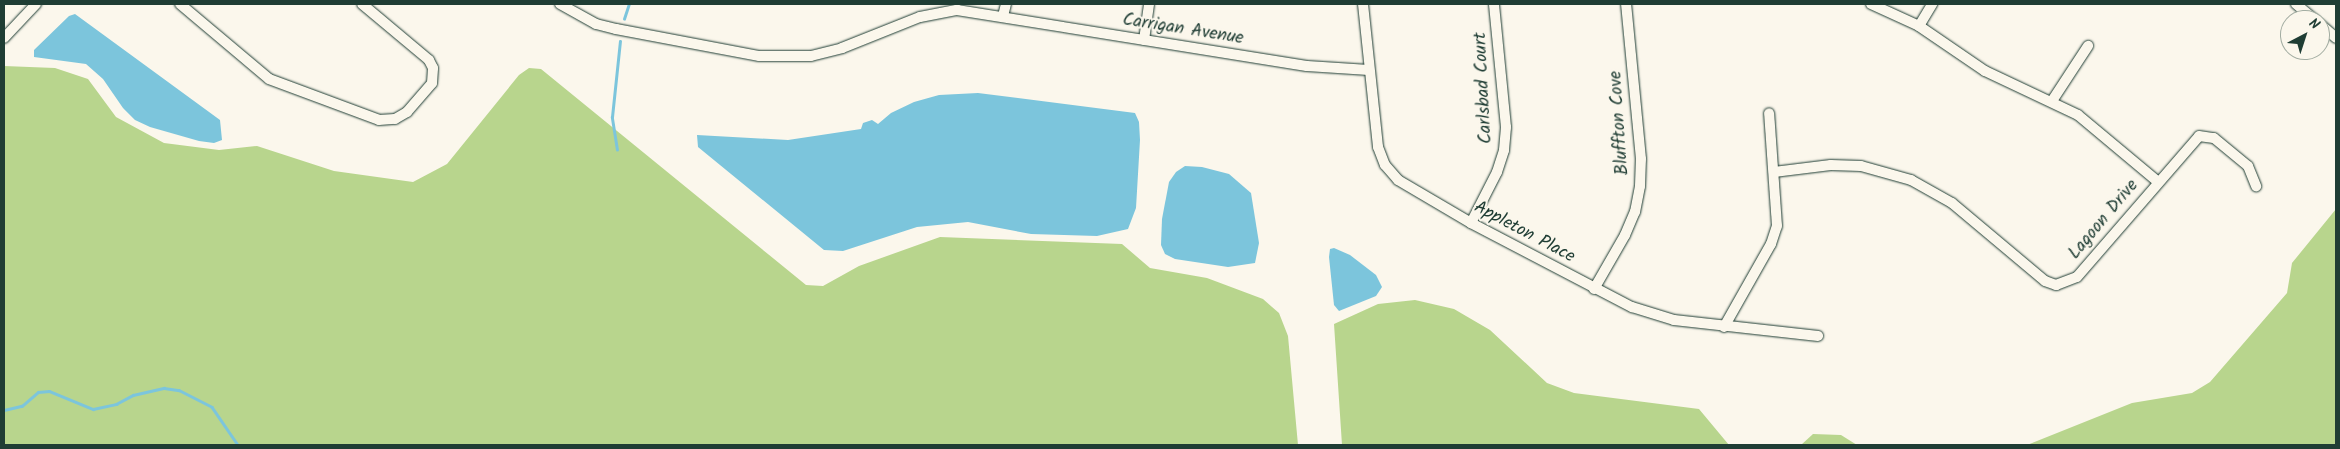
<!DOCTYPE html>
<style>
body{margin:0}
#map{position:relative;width:2340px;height:449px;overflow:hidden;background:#fbf7ec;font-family:Kalam,sans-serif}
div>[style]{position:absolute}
.green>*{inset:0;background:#b8d58d}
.water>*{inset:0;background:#7cc5dc}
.stream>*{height:2.5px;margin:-1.25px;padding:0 1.25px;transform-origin:1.25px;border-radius:1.25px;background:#7cc5dc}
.roads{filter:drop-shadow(0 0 1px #1f3d34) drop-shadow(0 0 1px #1f3d34)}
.minor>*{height:10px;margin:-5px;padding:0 5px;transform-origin:5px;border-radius:5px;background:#fbf7ec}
span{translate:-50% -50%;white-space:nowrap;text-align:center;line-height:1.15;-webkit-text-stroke:4px #fbf7ec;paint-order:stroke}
.street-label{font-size:18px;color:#1f3d34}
.frame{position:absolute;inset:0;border:5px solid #1f3d34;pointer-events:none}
.north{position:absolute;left:2280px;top:10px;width:50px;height:50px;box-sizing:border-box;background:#fbf7ec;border:1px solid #a3ada2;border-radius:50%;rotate:40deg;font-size:14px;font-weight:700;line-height:20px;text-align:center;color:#1f3d34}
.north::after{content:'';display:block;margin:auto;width:18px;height:22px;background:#1f3d34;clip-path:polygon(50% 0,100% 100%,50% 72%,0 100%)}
</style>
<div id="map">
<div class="green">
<div style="clip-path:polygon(4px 66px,55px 68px,88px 79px,116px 117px,164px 143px,219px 150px,257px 146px,334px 171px,413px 182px,447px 164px,519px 75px,529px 68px,541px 69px,806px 285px,823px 286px,859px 266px,940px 237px,1122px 244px,1150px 268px,1207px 278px,1263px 299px,1279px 313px,1288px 336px,1298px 445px,4px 445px)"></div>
<div style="clip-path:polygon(2336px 209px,2336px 445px,2027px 445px,2132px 403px,2192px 393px,2210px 382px,2287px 293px,2292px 263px)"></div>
<div style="clip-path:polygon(1415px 300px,1454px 309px,1490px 330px,1547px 383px,1574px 393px,1699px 409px,1729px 445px,1342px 445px,1334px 324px,1378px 304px)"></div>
<div style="clip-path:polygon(1813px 434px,1841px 435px,1857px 445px,1801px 445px)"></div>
</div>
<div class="water">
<div style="clip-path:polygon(75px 14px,220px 120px,222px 140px,214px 143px,199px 141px,150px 127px,135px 120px,123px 108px,103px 79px,86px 64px,34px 57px,34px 50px,69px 16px)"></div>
<div style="clip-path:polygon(978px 93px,1135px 113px,1139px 122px,1140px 140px,1136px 208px,1128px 229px,1097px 236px,1031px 234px,968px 222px,917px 227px,843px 251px,824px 250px,698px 147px,697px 135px,788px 140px,861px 129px,863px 123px,872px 120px,878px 124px,891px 113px,914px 102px,939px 95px)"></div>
<div style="clip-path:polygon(1185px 166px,1202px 167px,1229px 174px,1251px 193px,1259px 243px,1255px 263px,1228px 267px,1175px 259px,1165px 254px,1161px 245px,1162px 219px,1169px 182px,1176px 172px)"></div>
<div style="clip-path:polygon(1334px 248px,1350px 255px,1376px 275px,1382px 287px,1376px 296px,1339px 311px,1334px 305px,1329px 257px,1330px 249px)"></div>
</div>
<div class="stream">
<div style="left:624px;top:19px;width:16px;rotate:-72deg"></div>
<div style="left:617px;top:150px;width:33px;rotate:-99deg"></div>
<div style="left:612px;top:117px;width:76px;rotate:-84deg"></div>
<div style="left:4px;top:410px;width:18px;rotate:-13deg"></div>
<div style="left:22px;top:406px;width:21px;rotate:-41deg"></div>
<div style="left:38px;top:392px;width:11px;rotate:-5deg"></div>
<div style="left:49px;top:391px;width:48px;rotate:22.2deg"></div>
<div style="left:93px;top:409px;width:24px;rotate:-12deg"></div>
<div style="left:116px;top:404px;width:19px;rotate:-28deg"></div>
<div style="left:133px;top:395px;width:32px;rotate:-13deg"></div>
<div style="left:164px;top:388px;width:15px;rotate:8deg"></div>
<div style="left:179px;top:390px;width:37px;rotate:27deg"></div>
<div style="left:212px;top:407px;width:46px;rotate:55.6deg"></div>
</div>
<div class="roads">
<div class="minor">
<div style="left:180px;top:4px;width:116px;rotate:40.1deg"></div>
<div style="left:269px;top:79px;width:117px;rotate:20.4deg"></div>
<div style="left:379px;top:120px;width:16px;rotate:-4deg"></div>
<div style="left:395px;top:119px;width:14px;rotate:-30deg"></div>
<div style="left:407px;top:112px;width:38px;rotate:-49deg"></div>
<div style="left:432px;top:83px;width:15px;rotate:-86deg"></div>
<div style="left:433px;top:68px;width:9px;rotate:-117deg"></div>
<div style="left:429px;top:60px;width:87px;rotate:-140.1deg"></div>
<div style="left:560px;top:4px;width:41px;rotate:29.1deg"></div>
<div style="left:596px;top:24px;width:21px;rotate:14deg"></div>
<div style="left:616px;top:29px;width:146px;rotate:10.7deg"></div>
<div style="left:759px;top:56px;width:52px"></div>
<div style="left:811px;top:56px;width:32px;rotate:-14deg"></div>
<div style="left:842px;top:48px;width:84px;rotate:-21.7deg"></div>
<div style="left:920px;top:17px;width:38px;rotate:-11deg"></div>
<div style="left:957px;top:10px;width:354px;rotate:9.1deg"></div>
<div style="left:1307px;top:66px;width:62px;rotate:3.7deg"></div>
<div style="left:1363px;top:4px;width:144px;rotate:84deg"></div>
<div style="left:1378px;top:147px;width:19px;rotate:69deg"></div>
<div style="left:1385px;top:165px;width:20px;rotate:49deg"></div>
<div style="left:1398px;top:180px;width:85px;rotate:30.5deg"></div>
<div style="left:1471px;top:223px;width:182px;rotate:27.6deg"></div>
<div style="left:1632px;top:307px;width:44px;rotate:17.2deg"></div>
<div style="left:1674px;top:320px;width:145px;rotate:6.3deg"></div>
<div style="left:1871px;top:4px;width:53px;rotate:24.6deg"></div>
<div style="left:1919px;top:26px;width:80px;rotate:34.3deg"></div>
<div style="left:1985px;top:71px;width:103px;rotate:25.3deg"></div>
<div style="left:2078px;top:115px;width:104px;rotate:39.9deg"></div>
<div style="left:2296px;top:4px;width:25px;rotate:40deg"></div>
<div style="left:1003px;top:16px;width:12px;rotate:-76deg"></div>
<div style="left:2320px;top:24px;width:21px;rotate:41deg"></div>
<div style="left:1919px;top:26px;width:26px;rotate:-59deg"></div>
<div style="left:4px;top:38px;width:47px;rotate:-46.7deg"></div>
<div style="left:1144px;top:40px;width:36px;rotate:-82deg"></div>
<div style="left:2052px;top:101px;width:66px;rotate:-56.8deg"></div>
<div style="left:1774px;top:172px;width:57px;rotate:-7deg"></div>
<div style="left:1831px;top:165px;width:30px;rotate:2deg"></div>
<div style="left:1861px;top:166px;width:52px;rotate:15.6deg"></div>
<div style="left:1911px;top:180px;width:47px;rotate:29.3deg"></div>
<div style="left:1952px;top:203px;width:121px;rotate:40deg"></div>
<div style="left:2045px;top:281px;width:12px;rotate:20deg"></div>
<div style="left:2056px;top:285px;width:22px;rotate:-21deg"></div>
<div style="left:2077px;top:277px;width:186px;rotate:-49.1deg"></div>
<div style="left:2199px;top:136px;width:15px;rotate:8deg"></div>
<div style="left:2214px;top:138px;width:44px;rotate:39.5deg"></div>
<div style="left:2248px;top:166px;width:22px;rotate:68deg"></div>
<div style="left:1471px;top:223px;width:57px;rotate:-63deg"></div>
<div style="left:1497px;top:172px;width:23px;rotate:-72deg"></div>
<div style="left:1504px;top:150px;width:23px;rotate:-85deg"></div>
<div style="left:1506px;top:127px;width:124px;rotate:-95.6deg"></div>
<div style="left:1594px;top:289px;width:62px;rotate:-60.1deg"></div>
<div style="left:1625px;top:235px;width:25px;rotate:-67deg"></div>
<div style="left:1635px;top:212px;width:26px;rotate:-79deg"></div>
<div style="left:1640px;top:186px;width:27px;rotate:-88deg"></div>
<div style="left:1641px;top:159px;width:156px;rotate:-95.5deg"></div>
<div style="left:1724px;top:327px;width:95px;rotate:-60.5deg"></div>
<div style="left:1771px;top:244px;width:19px;rotate:-72deg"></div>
<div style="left:1777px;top:226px;width:113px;rotate:-94deg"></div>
</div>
</div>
<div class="street-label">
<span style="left:1183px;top:30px;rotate:9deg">Carrigan Avenue</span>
<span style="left:1484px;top:88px;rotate:-93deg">Carlsbad Court</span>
<span style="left:1620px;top:123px;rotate:-94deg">Bluffton Cove</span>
<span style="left:2104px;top:220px;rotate:-50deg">Lagoon Drive</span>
<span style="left:1524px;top:233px;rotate:28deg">Appleton Place</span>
</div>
<div class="frame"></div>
<div class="north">N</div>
</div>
